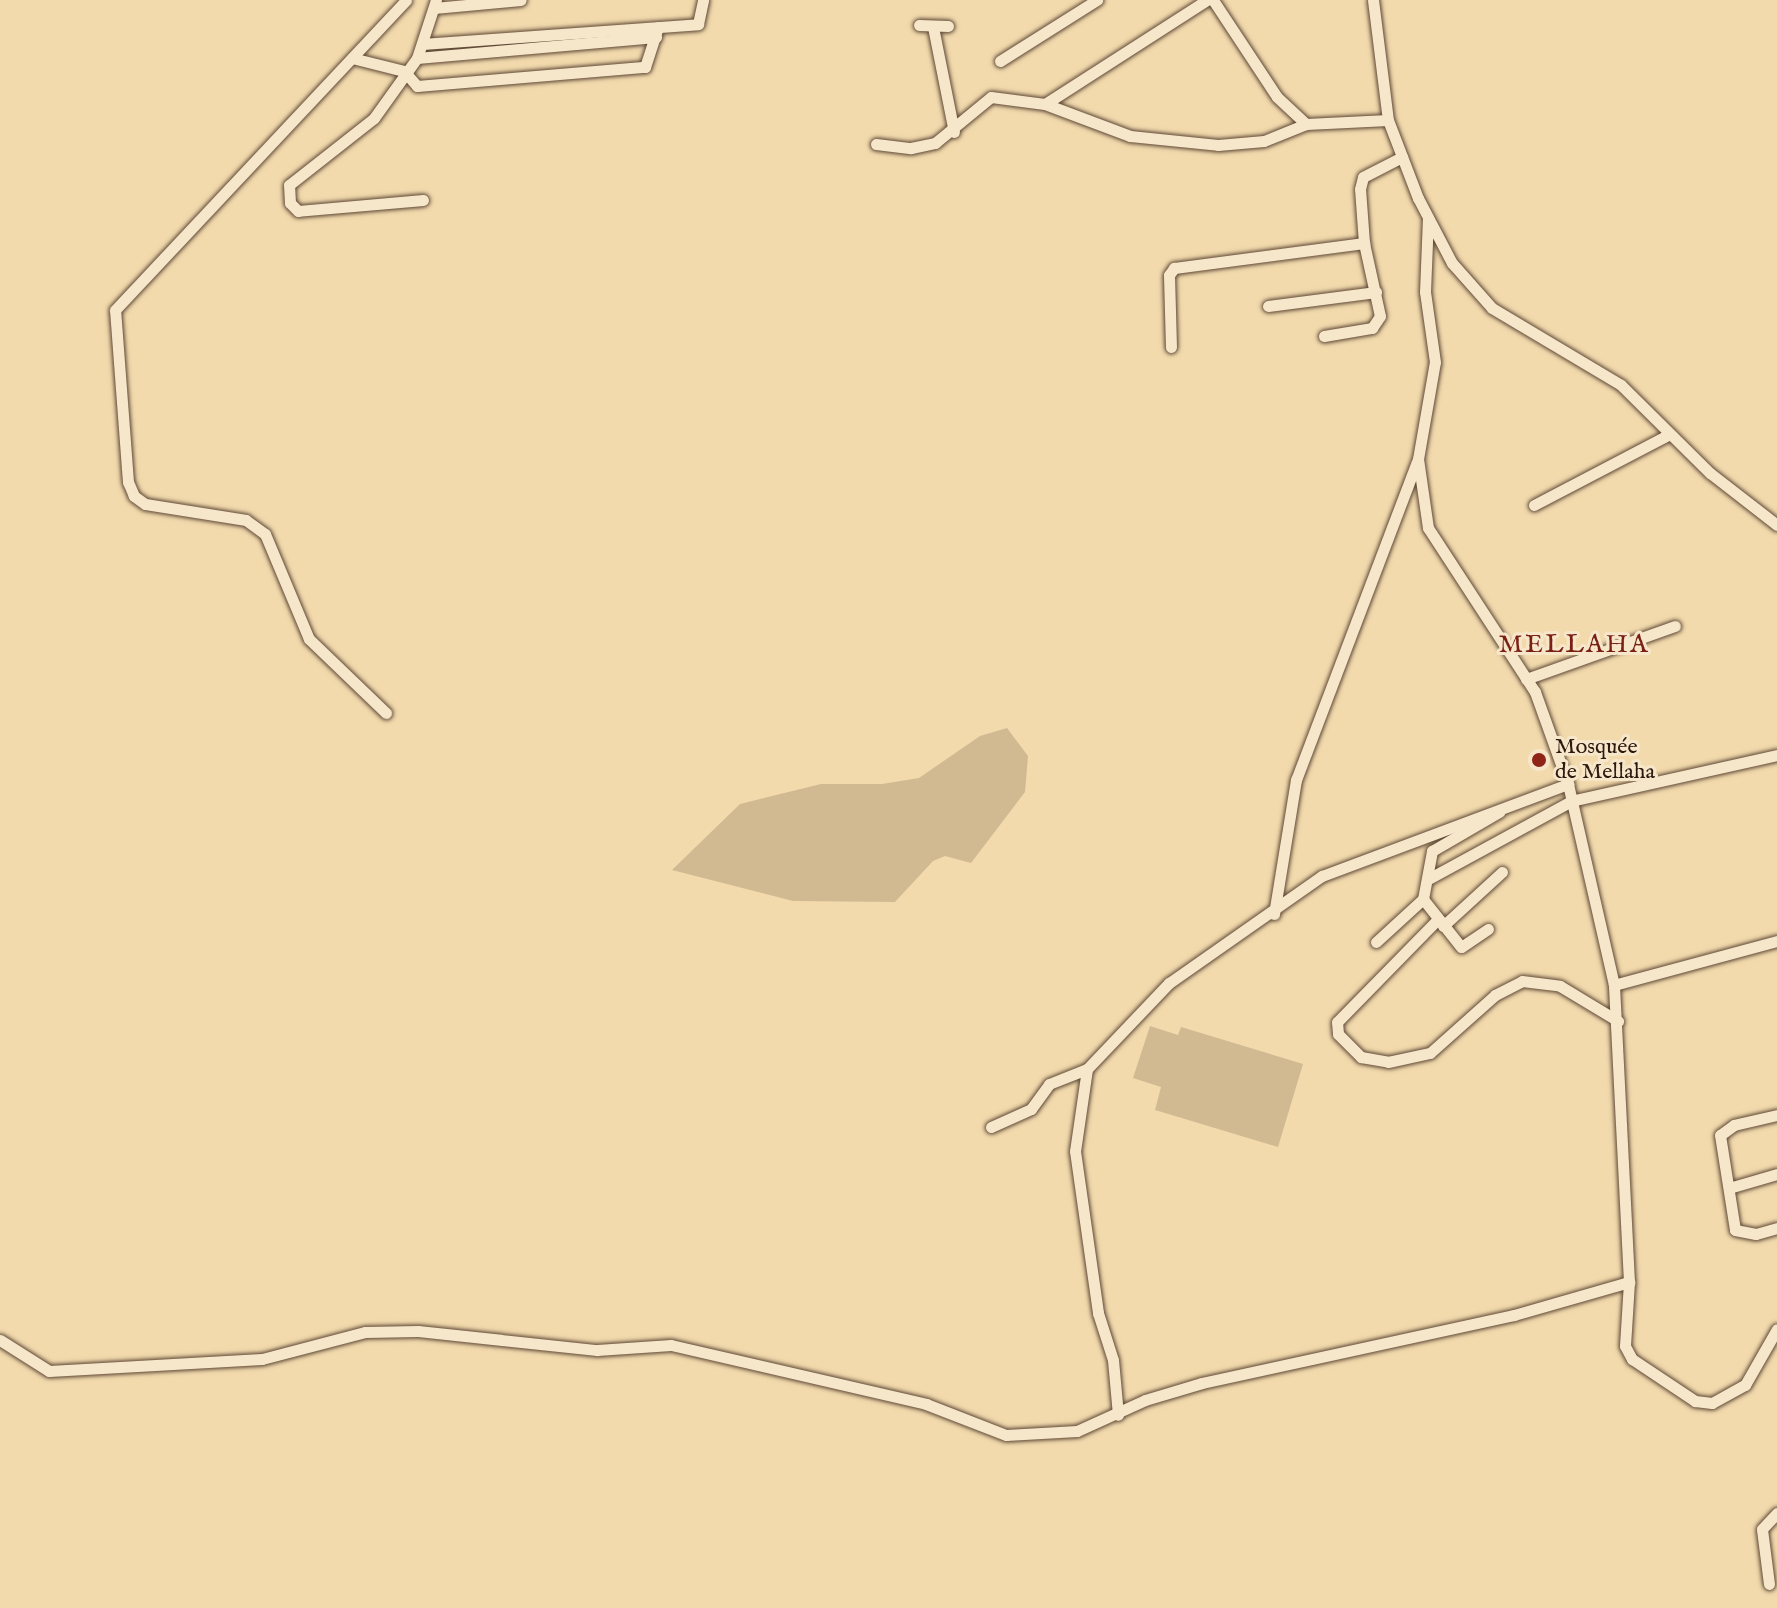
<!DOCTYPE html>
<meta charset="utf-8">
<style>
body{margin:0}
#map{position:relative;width:1777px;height:1608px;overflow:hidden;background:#f2daad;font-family:"IM FELL English",serif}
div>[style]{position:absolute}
.green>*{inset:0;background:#d1b992}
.roads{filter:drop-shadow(0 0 2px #5e4836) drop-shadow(0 0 2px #5e4836)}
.minor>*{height:11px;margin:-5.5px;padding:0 5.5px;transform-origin:5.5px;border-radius:5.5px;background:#f7e7ca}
.dots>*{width:22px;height:22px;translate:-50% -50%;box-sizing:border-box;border:4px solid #f7e7ca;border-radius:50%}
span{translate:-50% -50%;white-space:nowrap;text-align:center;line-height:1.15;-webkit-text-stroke:6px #f7e7ca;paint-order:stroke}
.poi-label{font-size:22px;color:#2d180e}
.left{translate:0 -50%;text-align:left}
.quarter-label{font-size:26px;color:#7a1f14;letter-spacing:2px}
</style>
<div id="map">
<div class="green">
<div style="clip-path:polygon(1007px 728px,1028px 756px,1025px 792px,971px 863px,945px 856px,933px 861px,895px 902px,793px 901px,672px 870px,740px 804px,821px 784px,882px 784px,919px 778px,980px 736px)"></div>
<div style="clip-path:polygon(1150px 1026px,1178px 1035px,1181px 1027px,1303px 1064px,1278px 1147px,1155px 1110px,1161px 1087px,1133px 1078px)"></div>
</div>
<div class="roads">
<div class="minor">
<div style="left:1213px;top:0;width:116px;rotate:56.6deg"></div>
<div style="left:1277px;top:97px;width:40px;rotate:43deg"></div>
<div style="left:1306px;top:124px;width:82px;rotate:-2.8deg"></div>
<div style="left:1373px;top:0;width:121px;rotate:82.9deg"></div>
<div style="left:1388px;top:120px;width:84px;rotate:69deg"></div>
<div style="left:1418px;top:198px;width:73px;rotate:62.4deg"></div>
<div style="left:1452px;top:263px;width:60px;rotate:48.4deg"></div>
<div style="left:1492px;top:308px;width:150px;rotate:30.8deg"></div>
<div style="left:1621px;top:385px;width:125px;rotate:44.7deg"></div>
<div style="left:1710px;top:473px;width:85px;rotate:37.8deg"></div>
<div style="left:434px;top:8px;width:87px;rotate:-5.3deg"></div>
<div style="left:919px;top:25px;width:29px;rotate:2deg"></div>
<div style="left:933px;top:27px;width:107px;rotate:78.7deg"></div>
<div style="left:422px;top:44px;width:277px;rotate:-4.1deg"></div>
<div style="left:698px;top:24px;width:25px;rotate:-78deg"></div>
<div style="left:352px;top:58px;width:54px;rotate:14deg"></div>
<div style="left:404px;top:71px;width:20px;rotate:49deg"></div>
<div style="left:417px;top:86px;width:229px;rotate:-4.8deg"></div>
<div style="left:645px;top:67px;width:42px;rotate:-72deg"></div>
<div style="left:417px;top:58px;width:240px;rotate:-5deg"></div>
<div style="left:1000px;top:61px;width:115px;rotate:-32.2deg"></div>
<div style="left:1045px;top:104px;width:193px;rotate:-32.7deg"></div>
<div style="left:876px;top:144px;width:35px;rotate:7deg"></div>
<div style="left:911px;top:148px;width:25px;rotate:-12deg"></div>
<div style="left:935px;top:143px;width:72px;rotate:-39.4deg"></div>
<div style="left:991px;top:97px;width:54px;rotate:7.4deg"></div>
<div style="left:1045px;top:104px;width:91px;rotate:20.6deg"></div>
<div style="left:1130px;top:136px;width:88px;rotate:5.8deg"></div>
<div style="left:1218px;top:145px;width:46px;rotate:-5deg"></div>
<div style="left:1264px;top:141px;width:45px;rotate:-22deg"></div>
<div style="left:423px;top:200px;width:125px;rotate:175deg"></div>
<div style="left:298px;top:211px;width:11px;rotate:-135deg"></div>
<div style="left:290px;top:203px;width:18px;rotate:-93deg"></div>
<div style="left:289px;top:185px;width:108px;rotate:-38.2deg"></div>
<div style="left:374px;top:118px;width:74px;rotate:-54.4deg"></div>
<div style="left:417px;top:58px;width:61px;rotate:-71.9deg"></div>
<div style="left:1268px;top:306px;width:109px;rotate:-7.4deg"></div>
<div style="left:1324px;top:336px;width:49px;rotate:-9.5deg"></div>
<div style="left:1372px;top:328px;width:14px;rotate:-56deg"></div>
<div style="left:1380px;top:316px;width:75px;rotate:-102.4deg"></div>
<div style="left:1364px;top:243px;width:54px;rotate:-94.2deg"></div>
<div style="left:1360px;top:189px;width:12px;rotate:-76deg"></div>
<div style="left:1363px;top:177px;width:44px;rotate:-27.1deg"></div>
<div style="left:1171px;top:347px;width:72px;rotate:-91.6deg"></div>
<div style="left:1169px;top:275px;width:9px;rotate:-54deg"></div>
<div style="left:1174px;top:268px;width:192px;rotate:-7.5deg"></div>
<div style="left:1534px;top:505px;width:153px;rotate:-27.6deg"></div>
<div style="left:1526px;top:679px;width:158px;rotate:-19.6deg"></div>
<div style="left:386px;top:713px;width:107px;rotate:-136.1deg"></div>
<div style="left:309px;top:639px;width:114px;rotate:-112.7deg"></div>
<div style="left:265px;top:534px;width:24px;rotate:-144deg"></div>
<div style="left:246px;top:520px;width:102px;rotate:-171deg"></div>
<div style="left:145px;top:504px;width:14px;rotate:-144deg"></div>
<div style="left:134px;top:496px;width:15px;rotate:-113deg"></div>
<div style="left:128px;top:482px;width:172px;rotate:-94.3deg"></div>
<div style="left:115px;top:310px;width:425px;rotate:-46.8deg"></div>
<div style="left:1430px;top:878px;width:161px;rotate:-28.6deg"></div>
<div style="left:1571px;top:801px;width:211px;rotate:-12.6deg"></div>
<div style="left:1274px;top:914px;width:136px;rotate:-80.7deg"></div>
<div style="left:1296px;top:780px;width:340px;rotate:-69.2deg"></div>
<div style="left:1438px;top:919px;width:144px;rotate:134.4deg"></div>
<div style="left:1337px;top:1022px;width:12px;rotate:85deg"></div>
<div style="left:1338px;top:1034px;width:33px;rotate:45deg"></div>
<div style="left:1361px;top:1057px;width:27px;rotate:10deg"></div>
<div style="left:1388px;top:1062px;width:43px;rotate:-12.1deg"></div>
<div style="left:1430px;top:1053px;width:87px;rotate:-41.7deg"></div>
<div style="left:1495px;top:995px;width:30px;rotate:-27deg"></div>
<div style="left:1522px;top:981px;width:38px;rotate:7deg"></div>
<div style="left:1560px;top:986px;width:68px;rotate:31.1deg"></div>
<div style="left:1443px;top:926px;width:80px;rotate:-42.5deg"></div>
<div style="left:1488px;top:929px;width:32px;rotate:146deg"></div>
<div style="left:1461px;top:947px;width:61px;rotate:-128.4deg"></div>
<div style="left:1423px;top:899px;width:49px;rotate:-79.4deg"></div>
<div style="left:1432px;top:851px;width:78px;rotate:-30.2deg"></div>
<div style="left:1376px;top:942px;width:64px;rotate:-42.5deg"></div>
<div style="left:1614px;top:985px;width:169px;rotate:-15.1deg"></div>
<div style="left:1087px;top:1069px;width:83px;rotate:98.3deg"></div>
<div style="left:1075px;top:1151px;width:164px;rotate:81.9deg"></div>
<div style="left:1098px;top:1313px;width:49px;rotate:72.3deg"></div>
<div style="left:1113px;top:1360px;width:55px;rotate:84.8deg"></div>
<div style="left:1777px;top:1115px;width:44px;rotate:166.9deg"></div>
<div style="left:1734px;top:1125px;width:17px;rotate:144deg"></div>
<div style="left:1720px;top:1135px;width:96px;rotate:81deg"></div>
<div style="left:1735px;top:1230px;width:21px;rotate:11deg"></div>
<div style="left:1756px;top:1234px;width:22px;rotate:-16deg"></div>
<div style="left:991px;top:1127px;width:44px;rotate:-24.2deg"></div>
<div style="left:1031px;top:1109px;width:31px;rotate:-54deg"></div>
<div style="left:1049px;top:1084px;width:41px;rotate:-21.5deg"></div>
<div style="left:1087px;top:1069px;width:119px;rotate:-46.4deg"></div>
<div style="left:1169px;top:983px;width:187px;rotate:-35deg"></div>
<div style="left:1322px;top:876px;width:263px;rotate:-20.5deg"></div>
<div style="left:1729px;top:1188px;width:50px;rotate:-16.3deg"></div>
<div style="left:1629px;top:1282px;width:64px;rotate:93.6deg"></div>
<div style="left:1625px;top:1346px;width:15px;rotate:62deg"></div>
<div style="left:1632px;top:1359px;width:76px;rotate:33.7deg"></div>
<div style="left:1695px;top:1401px;width:17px;rotate:7deg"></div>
<div style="left:1712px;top:1403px;width:38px;rotate:-29deg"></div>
<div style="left:1745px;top:1385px;width:64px;rotate:-60.3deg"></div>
<div style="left:0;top:1340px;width:58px;rotate:32.3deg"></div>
<div style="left:49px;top:1371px;width:213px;rotate:-3.2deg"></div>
<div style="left:262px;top:1359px;width:106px;rotate:-14.7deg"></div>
<div style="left:365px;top:1332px;width:53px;rotate:-1.1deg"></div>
<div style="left:418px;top:1331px;width:180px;rotate:6.1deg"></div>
<div style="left:597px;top:1350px;width:74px;rotate:-3.9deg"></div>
<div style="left:671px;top:1345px;width:262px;rotate:13deg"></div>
<div style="left:926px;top:1404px;width:86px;rotate:21.2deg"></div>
<div style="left:1006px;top:1435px;width:71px;rotate:-3.2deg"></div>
<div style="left:1077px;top:1431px;width:75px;rotate:-24.5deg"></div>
<div style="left:1145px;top:1400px;width:59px;rotate:-16.6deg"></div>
<div style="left:1202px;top:1383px;width:319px;rotate:-12.3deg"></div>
<div style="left:1514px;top:1315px;width:120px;rotate:-16deg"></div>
<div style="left:1629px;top:1282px;width:297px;rotate:-92.9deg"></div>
<div style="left:1614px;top:985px;width:206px;rotate:-102.9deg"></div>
<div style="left:1568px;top:784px;width:98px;rotate:-109.7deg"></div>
<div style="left:1535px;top:692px;width:196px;rotate:-123.1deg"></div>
<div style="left:1428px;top:528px;width:70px;rotate:-98.2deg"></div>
<div style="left:1418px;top:459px;width:98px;rotate:-80.1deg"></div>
<div style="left:1435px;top:362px;width:71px;rotate:-98.1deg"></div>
<div style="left:1425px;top:292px;width:74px;rotate:-87.7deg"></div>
<div style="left:1769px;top:1584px;width:55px;rotate:-97.3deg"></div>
<div style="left:1762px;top:1529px;width:22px;rotate:-47deg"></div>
</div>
</div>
<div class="dots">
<div style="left:1539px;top:760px;background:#8f2418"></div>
</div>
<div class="poi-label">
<span class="left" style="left:1555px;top:760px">Mosquée<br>de Mellaha</span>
</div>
<div class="quarter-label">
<span style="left:1574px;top:645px">MELLAHA</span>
</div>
</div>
